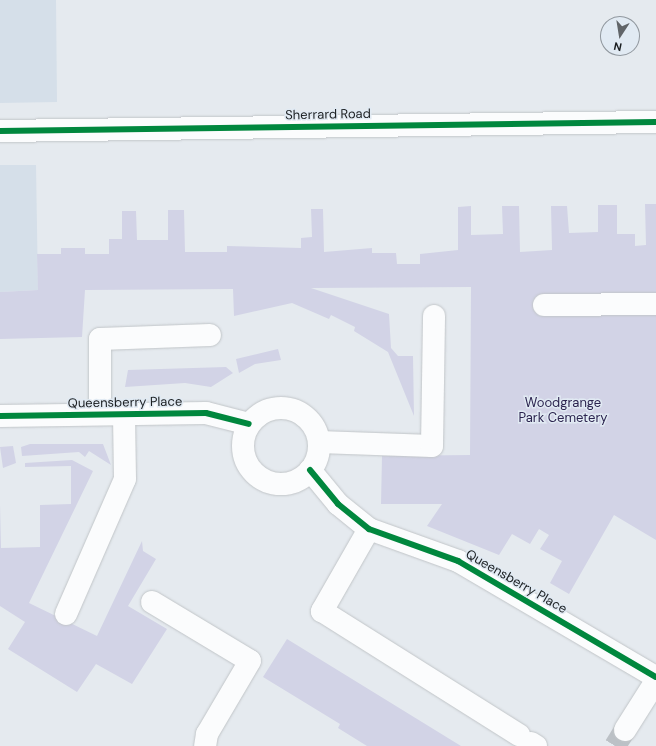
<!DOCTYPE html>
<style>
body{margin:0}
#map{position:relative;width:656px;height:746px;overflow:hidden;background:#e5eaef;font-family:"DM Sans",sans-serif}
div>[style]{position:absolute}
.built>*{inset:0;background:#d5dfe9}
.green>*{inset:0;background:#d2d3e6}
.minor-tunnel>*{height:22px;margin-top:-11px;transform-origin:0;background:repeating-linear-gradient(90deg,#bcc1c6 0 22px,transparent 0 33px)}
.roads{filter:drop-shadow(0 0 1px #c1c5c8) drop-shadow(0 0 1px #c1c5c8)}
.minor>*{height:22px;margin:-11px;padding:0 11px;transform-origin:11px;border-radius:11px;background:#fbfcfd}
.minor>.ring{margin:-11px;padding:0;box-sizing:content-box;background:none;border:22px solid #fbfcfd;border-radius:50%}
.cycleway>*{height:6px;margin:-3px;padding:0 3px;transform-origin:3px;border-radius:3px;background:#00873e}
span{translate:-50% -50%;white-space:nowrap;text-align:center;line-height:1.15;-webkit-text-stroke:3px #e1eaf3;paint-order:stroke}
.street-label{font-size:13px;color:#1a1e21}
.park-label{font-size:13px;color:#2c244f}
.north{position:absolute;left:600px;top:16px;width:40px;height:40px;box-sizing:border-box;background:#e1eaf3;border:1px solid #91989f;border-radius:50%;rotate:192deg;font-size:11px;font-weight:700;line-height:16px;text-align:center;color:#1a1e21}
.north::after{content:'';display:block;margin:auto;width:14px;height:18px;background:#616569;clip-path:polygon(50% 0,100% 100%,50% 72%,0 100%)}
</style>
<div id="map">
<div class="built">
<div style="clip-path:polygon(0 0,56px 0,57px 102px,0 103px)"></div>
<div style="clip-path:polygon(0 165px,36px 165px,38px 290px,0 292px)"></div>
</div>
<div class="green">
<div style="clip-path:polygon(645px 204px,656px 204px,656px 540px,614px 515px,569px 594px,550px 583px,562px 561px,540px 549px,549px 535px,539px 529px,530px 544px,512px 534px,499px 555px,427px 526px,442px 504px,381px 504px,382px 456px,470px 455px,471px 287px,311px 288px,389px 314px,391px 348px,398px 356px,413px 356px,414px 416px,388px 352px,354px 331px,355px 327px,331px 315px,329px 319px,292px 303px,234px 316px,233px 289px,85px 290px,82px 337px,0 339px,0 292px,38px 290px,37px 254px,61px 254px,61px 248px,85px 248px,85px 254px,109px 254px,109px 239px,122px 239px,122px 211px,136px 211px,137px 240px,168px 240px,168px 210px,184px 210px,185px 252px,227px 252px,227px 246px,301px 248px,301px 238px,312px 237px,311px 209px,323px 209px,324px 252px,372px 248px,372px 253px,396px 253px,397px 264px,420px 264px,420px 254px,458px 250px,458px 207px,471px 206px,471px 235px,503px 234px,502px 206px,519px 206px,520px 252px,552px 250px,551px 206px,567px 206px,569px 233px,598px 232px,598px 205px,617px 205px,617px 234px,635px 234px,635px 246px,646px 245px)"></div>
<div style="clip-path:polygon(278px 349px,281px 360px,255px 364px,239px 373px,236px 359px)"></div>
<div style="clip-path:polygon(226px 367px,233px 373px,211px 387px,185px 383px,125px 387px,128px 370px)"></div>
<div style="clip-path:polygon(30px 444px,103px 444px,111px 465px,89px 451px,85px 457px,79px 452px,22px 456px,21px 447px)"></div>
<div style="clip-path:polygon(13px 446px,16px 463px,3px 468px,0 447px)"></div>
<div style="clip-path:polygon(72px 460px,93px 471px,29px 603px,97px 636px,142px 541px,143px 551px,156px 559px,128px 606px,167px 629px,132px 684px,96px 664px,77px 692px,8px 649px,25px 622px,0 606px,0 504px,1px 548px,40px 547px,40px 505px,71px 504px,71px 466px,25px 467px,25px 463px)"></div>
<div style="clip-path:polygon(287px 639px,461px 746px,367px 746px,338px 728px,340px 724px,263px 677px)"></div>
</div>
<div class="minor-tunnel">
<div style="left:615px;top:746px;width:19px;rotate:-58deg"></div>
</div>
<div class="roads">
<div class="minor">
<div style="left:0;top:131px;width:656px;rotate:-0.79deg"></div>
<div style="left:544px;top:305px;width:112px;rotate:-0.5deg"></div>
<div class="ring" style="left:243px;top:408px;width:54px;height:54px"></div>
<div style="left:100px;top:414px;width:75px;rotate:-90deg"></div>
<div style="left:100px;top:339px;width:110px;rotate:-2.1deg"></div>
<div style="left:0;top:416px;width:206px;rotate:-0.8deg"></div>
<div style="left:206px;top:413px;width:44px;rotate:14.3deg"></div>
<div style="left:319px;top:442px;width:113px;rotate:2deg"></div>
<div style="left:432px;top:446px;width:130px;rotate:-89.1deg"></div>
<div style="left:310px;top:470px;width:44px;rotate:50.5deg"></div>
<div style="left:338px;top:504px;width:40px;rotate:39deg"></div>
<div style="left:369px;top:529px;width:95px;rotate:19.8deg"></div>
<div style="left:458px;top:561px;width:229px;rotate:30.4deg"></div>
<div style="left:369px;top:529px;width:95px;rotate:119.8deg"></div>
<div style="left:322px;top:611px;width:233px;rotate:32.2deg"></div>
<div style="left:152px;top:602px;width:114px;rotate:31deg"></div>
<div style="left:250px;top:661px;width:85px;rotate:120.5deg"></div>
<div style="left:207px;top:734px;width:12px;rotate:99deg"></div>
<div style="left:66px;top:614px;width:147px;rotate:-66.4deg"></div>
<div style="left:125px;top:479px;width:65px;rotate:-90.9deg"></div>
<div style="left:625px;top:730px;width:58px;rotate:-57.7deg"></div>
<div style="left:531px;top:743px;width:6px;rotate:31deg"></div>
</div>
</div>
<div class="cycleway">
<div style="left:0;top:131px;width:656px;rotate:-0.79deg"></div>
<div style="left:0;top:416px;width:206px;rotate:-0.8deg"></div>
<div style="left:206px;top:413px;width:44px;rotate:14.3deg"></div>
<div style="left:310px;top:470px;width:44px;rotate:50.5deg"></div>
<div style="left:338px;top:504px;width:40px;rotate:39deg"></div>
<div style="left:369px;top:529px;width:95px;rotate:19.8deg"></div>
<div style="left:458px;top:561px;width:229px;rotate:30.4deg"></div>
</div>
<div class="street-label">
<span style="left:328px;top:115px;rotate:-1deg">Sherrard Road</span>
<span style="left:125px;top:403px;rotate:-1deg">Queensberry Place</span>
<span style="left:516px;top:582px;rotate:30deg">Queensberry Place</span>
</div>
<div class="park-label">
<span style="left:563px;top:411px">Woodgrange<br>Park Cemetery</span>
</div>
<div class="north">N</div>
</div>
